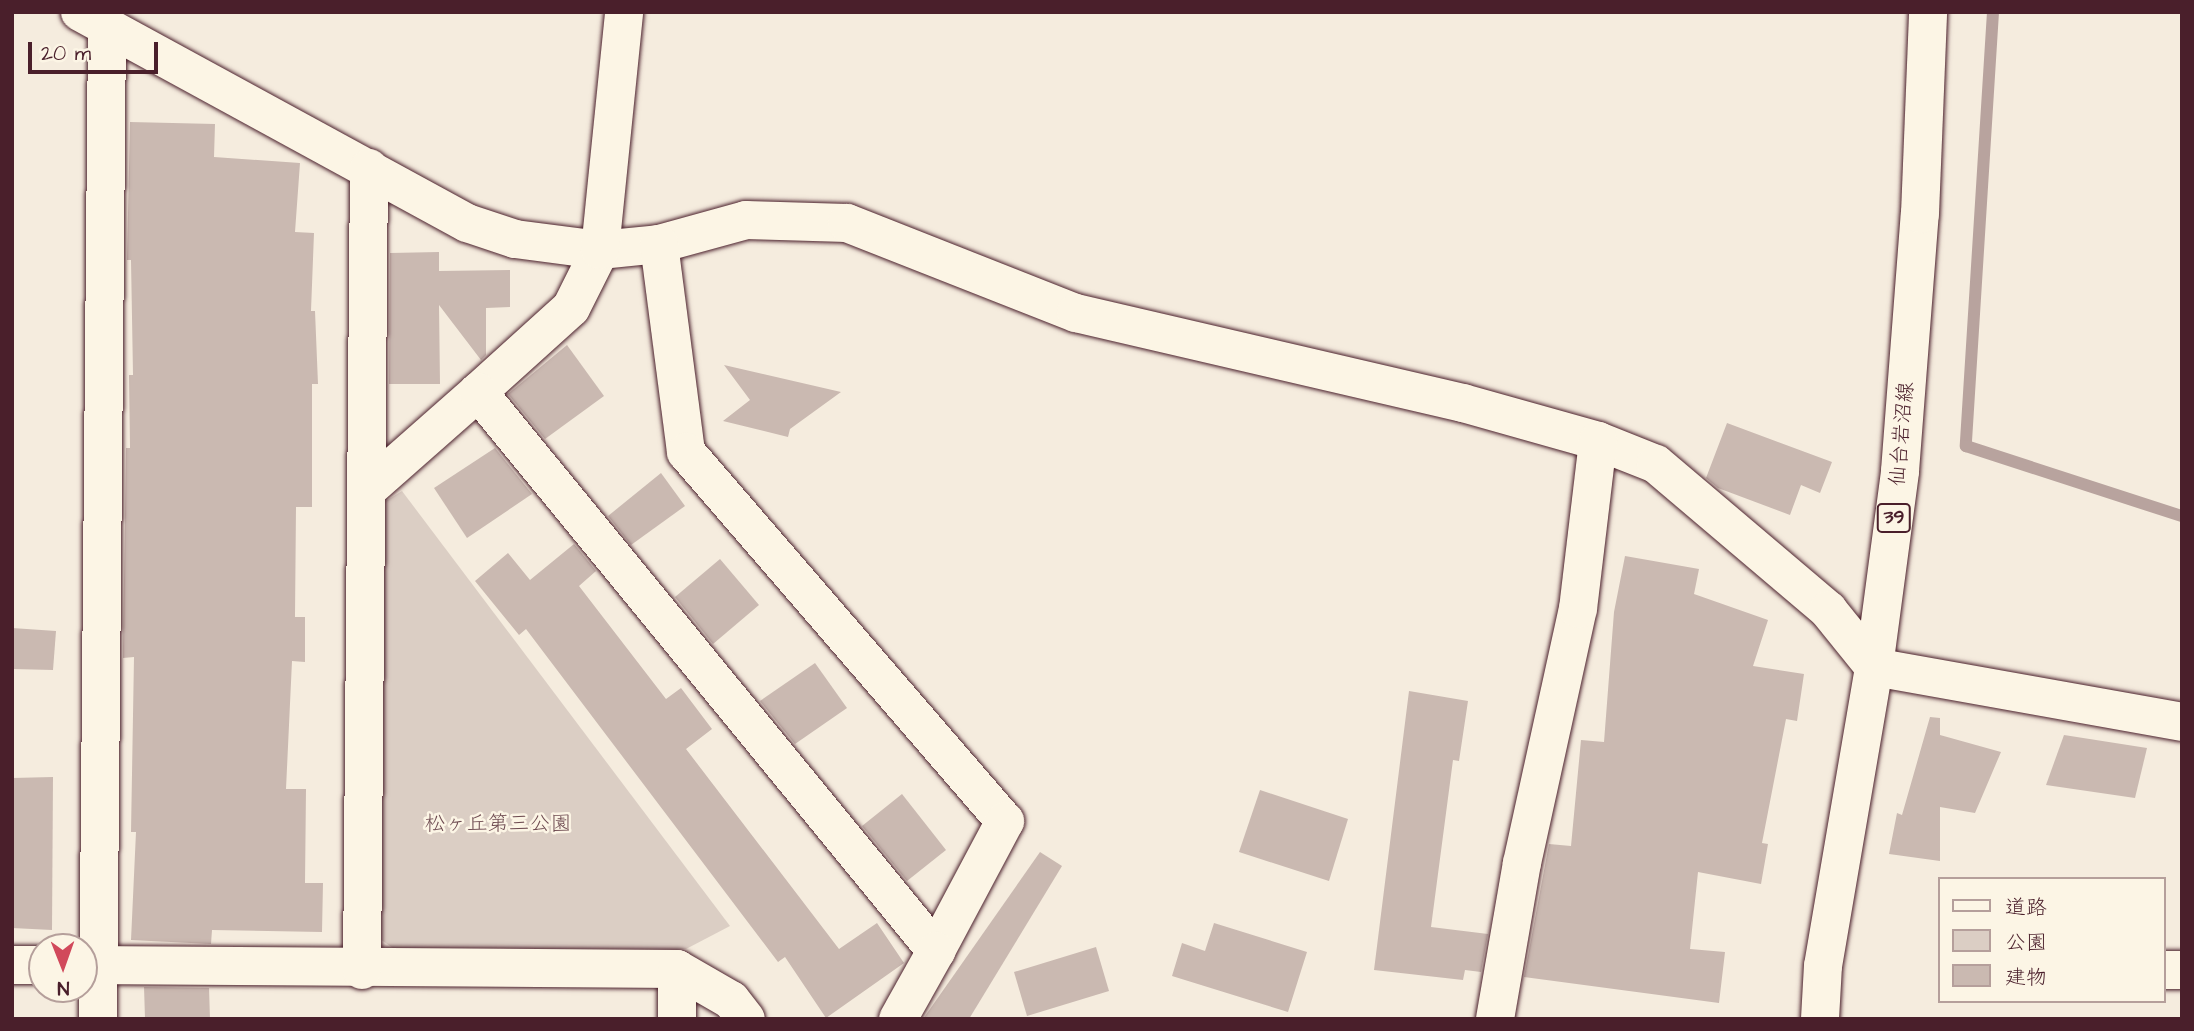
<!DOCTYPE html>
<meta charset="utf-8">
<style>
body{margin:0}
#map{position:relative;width:2194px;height:1031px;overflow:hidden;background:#f5ecde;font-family:"Architects Daughter","Klee One",sans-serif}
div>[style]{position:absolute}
.green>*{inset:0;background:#dbcec4}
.stream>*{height:12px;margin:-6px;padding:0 6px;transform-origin:6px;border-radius:6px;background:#b8a39e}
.building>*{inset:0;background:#cab9b1}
.roads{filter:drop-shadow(0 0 2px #4a1f2b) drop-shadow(0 0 2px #4a1f2b)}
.street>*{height:38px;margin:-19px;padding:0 19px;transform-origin:19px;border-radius:19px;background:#fcf5e5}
.primary>*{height:38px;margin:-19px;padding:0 19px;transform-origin:19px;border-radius:19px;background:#fcf5e5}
span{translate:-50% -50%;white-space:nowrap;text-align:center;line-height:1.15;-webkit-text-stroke:5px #fcf5e5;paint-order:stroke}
.shield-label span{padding:2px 5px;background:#fcf5e5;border:2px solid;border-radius:5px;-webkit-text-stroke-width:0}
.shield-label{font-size:19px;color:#4a1f2b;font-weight:700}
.street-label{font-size:21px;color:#4a1f2b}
.park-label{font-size:21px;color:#6e4b51}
.frame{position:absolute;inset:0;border:14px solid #4a1f2b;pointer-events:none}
.legend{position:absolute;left:1938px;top:877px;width:228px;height:126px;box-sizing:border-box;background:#fcf5e5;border:2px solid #b59f9b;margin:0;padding:9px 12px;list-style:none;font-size:21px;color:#4a1f2b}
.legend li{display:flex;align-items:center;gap:14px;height:35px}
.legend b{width:35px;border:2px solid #b59f9b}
.north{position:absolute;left:28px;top:933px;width:70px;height:70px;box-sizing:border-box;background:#fcf5e5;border:2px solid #b59f9b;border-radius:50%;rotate:179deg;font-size:19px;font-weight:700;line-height:28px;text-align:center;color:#4a1f2b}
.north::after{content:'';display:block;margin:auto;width:24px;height:32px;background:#d1495b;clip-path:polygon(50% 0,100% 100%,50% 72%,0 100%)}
.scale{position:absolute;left:28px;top:42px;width:130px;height:32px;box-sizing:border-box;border:4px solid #4a1f2b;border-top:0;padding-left:9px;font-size:21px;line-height:24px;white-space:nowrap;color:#4a1f2b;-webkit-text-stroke:5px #fcf5e5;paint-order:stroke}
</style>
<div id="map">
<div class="green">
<div style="clip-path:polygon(402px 491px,730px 926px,686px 949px,393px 948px,374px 935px,375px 508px)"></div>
</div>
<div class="stream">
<div style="left:1993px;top:12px;width:435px;rotate:93.6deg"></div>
<div style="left:1966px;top:446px;width:227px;rotate:18deg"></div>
</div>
<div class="building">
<div style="clip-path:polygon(130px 122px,215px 124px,214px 157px,300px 163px,295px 232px,314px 233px,311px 311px,315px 311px,318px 384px,312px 384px,312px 507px,296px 507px,295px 617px,305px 617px,305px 662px,292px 661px,286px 789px,306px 789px,305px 883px,323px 883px,322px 932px,212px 930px,211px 944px,131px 940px,136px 832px,131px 832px,134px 657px,123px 658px,123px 648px,126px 448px,130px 448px,129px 375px,133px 375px,131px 260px,127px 260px)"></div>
<div style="clip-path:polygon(439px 252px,439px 271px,510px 270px,510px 307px,486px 308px,486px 355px,481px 360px,439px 305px,440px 384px,389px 384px,390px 253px)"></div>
<div style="clip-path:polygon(567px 345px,604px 396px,545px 439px,508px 394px)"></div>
<div style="clip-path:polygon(724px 365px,841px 392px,790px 429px,788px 437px,723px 421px,750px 400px)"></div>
<div style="clip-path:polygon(1727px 423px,1832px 462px,1820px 493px,1801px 485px,1790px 515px,1718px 488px,1706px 478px)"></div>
<div style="clip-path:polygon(495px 448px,532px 494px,467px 538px,434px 488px)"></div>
<div style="clip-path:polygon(661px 473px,685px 506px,631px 545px,608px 516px)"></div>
<div style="clip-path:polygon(574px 544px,596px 571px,579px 586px,666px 699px,681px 688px,712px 729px,686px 749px,839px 949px,877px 923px,904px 963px,826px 1018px,785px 957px,778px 962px,526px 629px,519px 635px,475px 581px,508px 553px,530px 580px)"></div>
<div style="clip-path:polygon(1625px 556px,1699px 569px,1694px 594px,1768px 620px,1753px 666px,1804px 674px,1797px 721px,1786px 719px,1762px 843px,1768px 844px,1761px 884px,1698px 872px,1690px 949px,1725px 952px,1719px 1003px,1524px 977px,1549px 844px,1571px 846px,1581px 740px,1604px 742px,1614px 612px)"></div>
<div style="clip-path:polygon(720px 559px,759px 605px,713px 644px,675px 597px)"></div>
<div style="clip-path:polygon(12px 628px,56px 631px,53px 670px,12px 669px)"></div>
<div style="clip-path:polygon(815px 663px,847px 708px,795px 744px,760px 701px)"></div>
<div style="clip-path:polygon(1409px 691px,1468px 701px,1459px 761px,1453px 760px,1431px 927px,1488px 934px,1481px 972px,1465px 970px,1463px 980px,1374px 970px)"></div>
<div style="clip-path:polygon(1930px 717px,1940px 718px,1940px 735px,2001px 752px,1975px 813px,1940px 807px,1940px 861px,1889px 854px,1897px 813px,1902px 815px)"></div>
<div style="clip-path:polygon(2064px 735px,2147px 748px,2135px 798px,2046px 785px)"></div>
<div style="clip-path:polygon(53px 777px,52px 930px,12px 928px,12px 778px)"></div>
<div style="clip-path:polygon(1260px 790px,1348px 819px,1329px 881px,1239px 852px)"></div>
<div style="clip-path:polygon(902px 794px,946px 850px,907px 881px,862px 826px)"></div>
<div style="clip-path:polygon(1040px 852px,1062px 866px,969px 1019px,923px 1019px)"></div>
<div style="clip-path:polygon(1214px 923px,1307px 952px,1288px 1012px,1172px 976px,1182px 943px,1205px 951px)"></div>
<div style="clip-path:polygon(1096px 947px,1109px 991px,1027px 1016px,1014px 972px)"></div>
<div style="clip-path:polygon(144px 987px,209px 988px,210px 1019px,145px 1019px)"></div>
</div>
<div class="roads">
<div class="street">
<div style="left:80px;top:12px;width:441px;rotate:28.6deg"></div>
<div style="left:467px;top:223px;width:51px;rotate:18.4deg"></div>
<div style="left:515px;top:239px;width:86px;rotate:7.4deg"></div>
<div style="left:600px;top:250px;width:59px;rotate:-5.8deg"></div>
<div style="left:659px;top:244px;width:90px;rotate:-15.4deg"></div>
<div style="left:746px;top:220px;width:101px;rotate:1.7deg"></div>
<div style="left:847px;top:223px;width:246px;rotate:21.5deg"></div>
<div style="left:1076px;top:313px;width:397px;rotate:13.1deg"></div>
<div style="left:1463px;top:403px;width:140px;rotate:15.7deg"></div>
<div style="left:1598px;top:441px;width:62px;rotate:21.6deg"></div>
<div style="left:1656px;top:464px;width:226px;rotate:40.3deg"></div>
<div style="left:1828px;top:610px;width:73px;rotate:51.1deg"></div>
<div style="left:1874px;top:667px;width:313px;rotate:10.1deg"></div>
<div style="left:659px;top:244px;width:210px;rotate:82.6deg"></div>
<div style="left:686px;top:452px;width:488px;rotate:49.2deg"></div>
<div style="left:1005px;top:821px;width:147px;rotate:118deg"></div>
<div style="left:478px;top:392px;width:125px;rotate:-42.1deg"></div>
<div style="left:571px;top:308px;width:65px;rotate:-63.4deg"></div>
<div style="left:600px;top:250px;width:239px;rotate:-84.2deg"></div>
<div style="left:367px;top:490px;width:148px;rotate:-41.4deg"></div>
<div style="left:478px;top:392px;width:723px;rotate:50.67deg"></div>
<div style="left:936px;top:951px;width:78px;rotate:119.2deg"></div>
<div style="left:12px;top:965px;width:30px"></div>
<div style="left:84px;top:965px;width:593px;rotate:0.39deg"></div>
<div style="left:677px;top:969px;width:62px;rotate:29.9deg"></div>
<div style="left:731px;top:1000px;width:24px;rotate:52deg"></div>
<div style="left:362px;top:970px;width:802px;rotate:-89.5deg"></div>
<div style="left:2164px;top:970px;width:18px"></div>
<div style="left:98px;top:1019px;width:992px;rotate:-89.48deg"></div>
<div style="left:677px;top:1019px;width:50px;rotate:-90deg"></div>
<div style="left:1495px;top:1019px;width:158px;rotate:-80.2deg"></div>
<div style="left:1522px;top:863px;width:260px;rotate:-77.6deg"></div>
<div style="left:1578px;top:609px;width:169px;rotate:-83.2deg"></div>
</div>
<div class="primary">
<div style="left:1820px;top:1019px;width:53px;rotate:-86.8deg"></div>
<div style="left:1823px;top:966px;width:303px;rotate:-80.3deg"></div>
<div style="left:1874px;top:667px;width:198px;rotate:-82.4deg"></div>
<div style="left:1900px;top:471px;width:258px;rotate:-85.6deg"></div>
<div style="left:1920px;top:214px;width:202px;rotate:-87.7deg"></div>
</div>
</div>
<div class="shield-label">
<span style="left:1894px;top:518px">39</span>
</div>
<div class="street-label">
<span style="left:1902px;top:434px;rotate:-85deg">仙台岩沼線</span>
</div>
<div class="park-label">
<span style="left:498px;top:824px">松ヶ丘第三公園</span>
</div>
<div class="frame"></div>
<ul class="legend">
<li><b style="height:9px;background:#fcf5e5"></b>道路</li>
<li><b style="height:19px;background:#dbcec4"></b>公園</li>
<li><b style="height:19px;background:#cab9b1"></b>建物</li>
</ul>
<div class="north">N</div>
<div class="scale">20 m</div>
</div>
